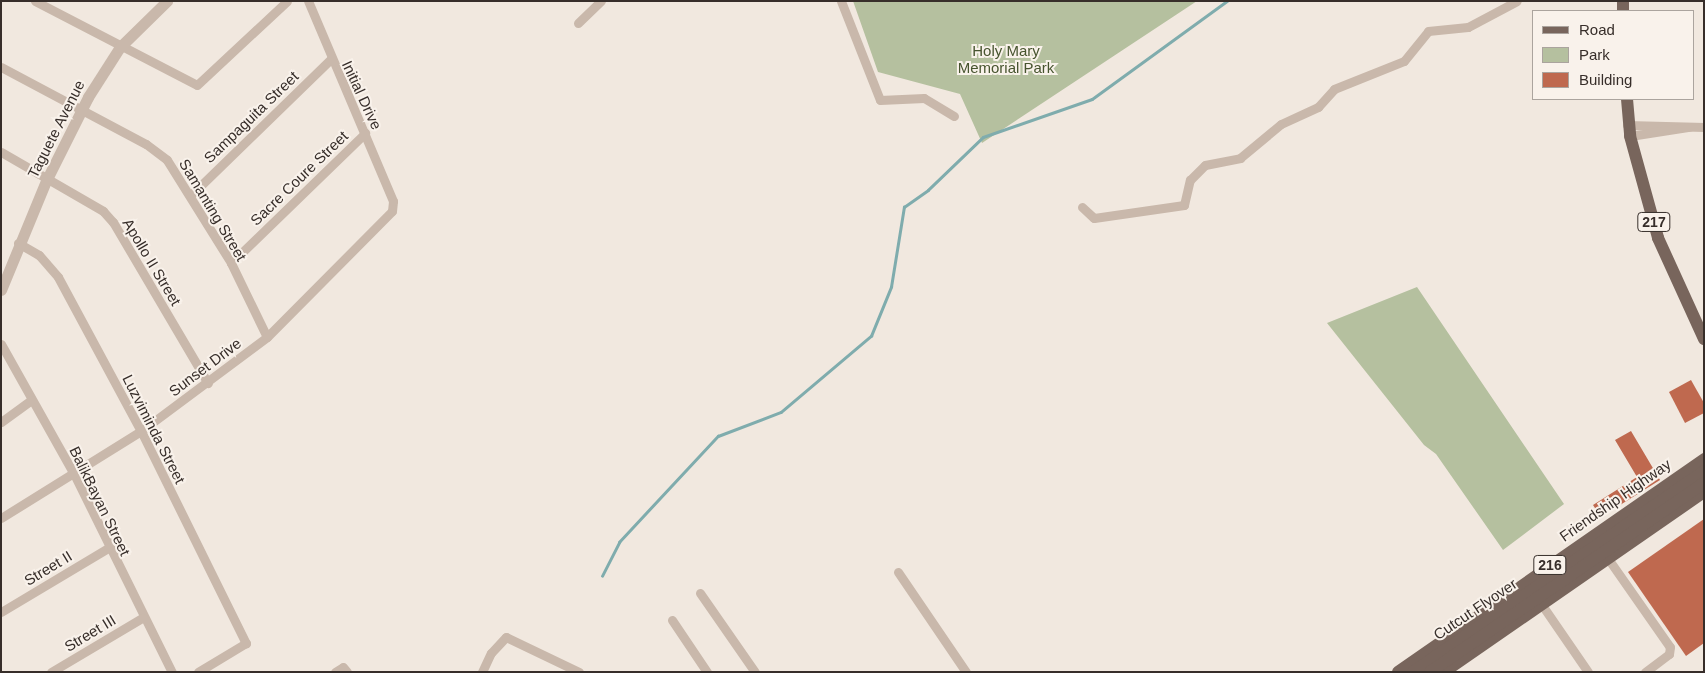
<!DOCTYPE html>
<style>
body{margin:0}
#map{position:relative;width:1705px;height:673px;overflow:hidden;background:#f1e8df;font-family:Helvetica,sans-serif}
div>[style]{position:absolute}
.green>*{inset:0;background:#b5c09f}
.stream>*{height:2.5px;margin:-1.25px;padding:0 1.25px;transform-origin:1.25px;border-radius:1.25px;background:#7facad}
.building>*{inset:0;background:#bf694f}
.minor>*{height:9px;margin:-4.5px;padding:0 4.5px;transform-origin:4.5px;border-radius:4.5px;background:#c9b8ab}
.tertiary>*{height:11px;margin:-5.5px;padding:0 5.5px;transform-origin:5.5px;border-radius:5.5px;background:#c9b8ab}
.primary>*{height:12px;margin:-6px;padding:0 6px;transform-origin:6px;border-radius:6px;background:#78655c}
.primary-bridge>*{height:12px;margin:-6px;padding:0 6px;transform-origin:6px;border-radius:6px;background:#78655c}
span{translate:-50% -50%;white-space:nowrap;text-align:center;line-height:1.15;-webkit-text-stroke:4px #f9f2eb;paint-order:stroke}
.shield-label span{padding:1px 4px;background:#f9f2eb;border:1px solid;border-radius:4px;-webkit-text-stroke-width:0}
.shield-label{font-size:14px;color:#372e2a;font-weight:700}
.park-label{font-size:15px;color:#47542f}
.street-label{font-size:15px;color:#372e2a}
.frame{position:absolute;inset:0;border:2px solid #372e2a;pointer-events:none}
.legend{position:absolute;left:1532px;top:10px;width:162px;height:90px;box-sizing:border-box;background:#f9f2eb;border:1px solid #aba49e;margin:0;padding:6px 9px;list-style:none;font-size:15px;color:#372e2a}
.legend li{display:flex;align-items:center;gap:10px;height:25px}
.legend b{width:25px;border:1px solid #aba49e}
</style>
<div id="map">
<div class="green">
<div style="clip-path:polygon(853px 1px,1197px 1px,982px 143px,960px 94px,878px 72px)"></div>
<div style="clip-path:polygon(1417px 287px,1564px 504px,1503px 550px,1436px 454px,1424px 445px,1327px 323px)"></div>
</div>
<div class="stream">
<div style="left:602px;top:576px;width:38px;rotate:-63deg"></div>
<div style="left:619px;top:542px;width:145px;rotate:-47deg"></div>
<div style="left:718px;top:436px;width:67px;rotate:-20.9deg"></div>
<div style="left:781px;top:412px;width:118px;rotate:-40.2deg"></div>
<div style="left:871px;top:336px;width:53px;rotate:-67.8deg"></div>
<div style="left:891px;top:287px;width:81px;rotate:-80.8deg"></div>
<div style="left:904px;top:207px;width:29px;rotate:-35deg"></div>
<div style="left:928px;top:190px;width:76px;rotate:-43.9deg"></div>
<div style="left:983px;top:137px;width:115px;rotate:-19.2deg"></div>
<div style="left:1092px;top:99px;width:167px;rotate:-36deg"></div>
</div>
<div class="building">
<div style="clip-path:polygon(1691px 380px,1704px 403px,1704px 413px,1685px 423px,1669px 392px)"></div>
<div style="clip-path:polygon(1631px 431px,1660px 480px,1601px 517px,1593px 505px,1637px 477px,1615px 440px)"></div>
<div style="clip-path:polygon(1704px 519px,1704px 643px,1686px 656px,1628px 572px)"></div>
</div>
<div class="minor">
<div style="left:35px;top:1px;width:182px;rotate:27.4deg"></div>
<div style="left:197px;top:85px;width:123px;rotate:-43deg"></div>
<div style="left:841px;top:1px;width:106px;rotate:68.5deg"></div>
<div style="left:880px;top:100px;width:44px;rotate:-2.6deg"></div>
<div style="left:924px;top:98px;width:35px;rotate:31deg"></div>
<div style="left:578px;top:23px;width:32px;rotate:-44deg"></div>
<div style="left:1px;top:67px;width:164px;rotate:28deg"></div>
<div style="left:146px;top:144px;width:26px;rotate:37deg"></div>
<div style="left:167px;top:160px;width:121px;rotate:58.1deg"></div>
<div style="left:231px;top:263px;width:82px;rotate:64.1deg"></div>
<div style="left:1627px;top:125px;width:77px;rotate:1.5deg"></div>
<div style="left:1630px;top:136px;width:60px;rotate:-8.7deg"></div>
<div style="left:1px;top:152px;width:118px;rotate:30deg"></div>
<div style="left:103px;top:211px;width:15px;rotate:48deg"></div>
<div style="left:113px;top:222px;width:187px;rotate:59.5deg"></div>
<div style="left:191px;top:195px;width:194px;rotate:-44.2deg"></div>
<div style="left:1082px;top:207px;width:16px;rotate:43deg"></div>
<div style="left:1094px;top:218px;width:91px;rotate:-8.2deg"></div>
<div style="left:1184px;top:205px;width:26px;rotate:-77deg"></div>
<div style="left:1190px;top:180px;width:21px;rotate:-45deg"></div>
<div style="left:1205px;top:165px;width:36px;rotate:-11deg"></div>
<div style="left:1240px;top:158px;width:53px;rotate:-39.7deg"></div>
<div style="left:1281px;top:124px;width:41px;rotate:-24.7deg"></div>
<div style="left:1318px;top:107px;width:24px;rotate:-48deg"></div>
<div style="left:1334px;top:89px;width:75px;rotate:-21.8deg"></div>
<div style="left:1404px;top:61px;width:38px;rotate:-51deg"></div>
<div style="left:1428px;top:31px;width:40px;rotate:-5.7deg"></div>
<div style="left:1468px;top:27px;width:55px;rotate:-28deg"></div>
<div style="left:18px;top:243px;width:24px;rotate:30deg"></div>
<div style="left:39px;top:255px;width:29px;rotate:49deg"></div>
<div style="left:58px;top:277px;width:175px;rotate:61.7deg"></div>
<div style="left:141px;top:431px;width:237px;rotate:63.7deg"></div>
<div style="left:246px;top:643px;width:56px;rotate:148.9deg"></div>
<div style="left:231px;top:263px;width:187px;rotate:-44.1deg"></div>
<div style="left:1px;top:344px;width:149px;rotate:60.7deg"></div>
<div style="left:74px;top:474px;width:221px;rotate:63.7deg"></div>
<div style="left:1px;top:422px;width:37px;rotate:-36deg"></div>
<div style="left:1px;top:518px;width:165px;rotate:-31.9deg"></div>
<div style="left:141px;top:431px;width:157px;rotate:-36.7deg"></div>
<div style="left:267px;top:337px;width:177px;rotate:-45.2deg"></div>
<div style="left:392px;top:211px;width:10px;rotate:-84deg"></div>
<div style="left:393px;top:201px;width:217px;rotate:-113deg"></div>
<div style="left:1609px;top:560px;width:106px;rotate:55deg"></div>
<div style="left:1670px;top:647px;width:7px;rotate:98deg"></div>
<div style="left:1669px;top:654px;width:30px;rotate:143deg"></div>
<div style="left:898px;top:572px;width:121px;rotate:55.8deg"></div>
<div style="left:700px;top:593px;width:96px;rotate:55.2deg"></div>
<div style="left:1542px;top:605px;width:81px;rotate:55.5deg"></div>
<div style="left:1px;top:612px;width:125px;rotate:-30.9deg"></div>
<div style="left:672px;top:620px;width:63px;rotate:56.1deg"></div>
<div style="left:51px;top:672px;width:106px;rotate:-30.7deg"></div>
<div style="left:335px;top:672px;width:9px;rotate:-32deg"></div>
<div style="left:343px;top:667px;width:6px;rotate:51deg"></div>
<div style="left:482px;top:672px;width:21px;rotate:-65deg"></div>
<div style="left:491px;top:653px;width:22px;rotate:-47deg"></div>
<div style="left:506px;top:637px;width:81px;rotate:25.6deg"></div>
</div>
<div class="tertiary">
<div style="left:1px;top:290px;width:118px;rotate:-67.6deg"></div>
<div style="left:46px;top:181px;width:94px;rotate:-63.4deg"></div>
<div style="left:88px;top:97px;width:59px;rotate:-57.4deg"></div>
<div style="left:120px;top:47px;width:66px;rotate:-44.4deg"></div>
</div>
<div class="primary">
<div style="left:1623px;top:11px;width:10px;rotate:-90deg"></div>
<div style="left:1627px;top:99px;width:37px;rotate:85deg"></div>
<div style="left:1630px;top:136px;width:106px;rotate:74.6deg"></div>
<div style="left:1658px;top:238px;width:111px;rotate:65.5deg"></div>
<div style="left:1398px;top:672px;width:373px;rotate:-34.8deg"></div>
<div style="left:1444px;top:672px;width:316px;rotate:-34.7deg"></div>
</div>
<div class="primary-bridge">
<div style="left:1413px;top:672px;width:354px;rotate:-34.6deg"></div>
<div style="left:1430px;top:672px;width:333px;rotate:-34.6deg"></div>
</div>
<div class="shield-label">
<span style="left:1654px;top:222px">217</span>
<span style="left:1550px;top:565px">216</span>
</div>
<div class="park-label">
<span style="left:1006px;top:59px">Holy Mary<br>Memorial Park</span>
</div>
<div class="street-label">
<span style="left:362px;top:95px;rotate:65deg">Initial Drive</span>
<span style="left:251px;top:117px;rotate:-44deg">Sampaguita Street</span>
<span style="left:56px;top:129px;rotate:-63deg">Taguete Avenue</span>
<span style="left:299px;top:178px;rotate:-44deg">Sacre Coure Street</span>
<span style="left:213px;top:210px;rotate:59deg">Samanting Street</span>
<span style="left:152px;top:262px;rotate:59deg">Apollo II Street</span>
<span style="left:205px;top:367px;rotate:-37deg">Sunset Drive</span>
<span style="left:154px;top:429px;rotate:63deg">Luzviminda Street</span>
<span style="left:1615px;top:500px;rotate:-35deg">Friendship Highway</span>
<span style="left:100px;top:501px;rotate:64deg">BalikBayan Street</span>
<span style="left:48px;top:568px;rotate:-31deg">Street II</span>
<span style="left:1475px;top:609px;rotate:-34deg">Cutcut Flyover</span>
<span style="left:90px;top:633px;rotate:-31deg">Street III</span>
</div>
<div class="frame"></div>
<ul class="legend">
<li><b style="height:6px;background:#78655c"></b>Road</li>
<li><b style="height:14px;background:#b5c09f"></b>Park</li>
<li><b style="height:14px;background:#bf694f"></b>Building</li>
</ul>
</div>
